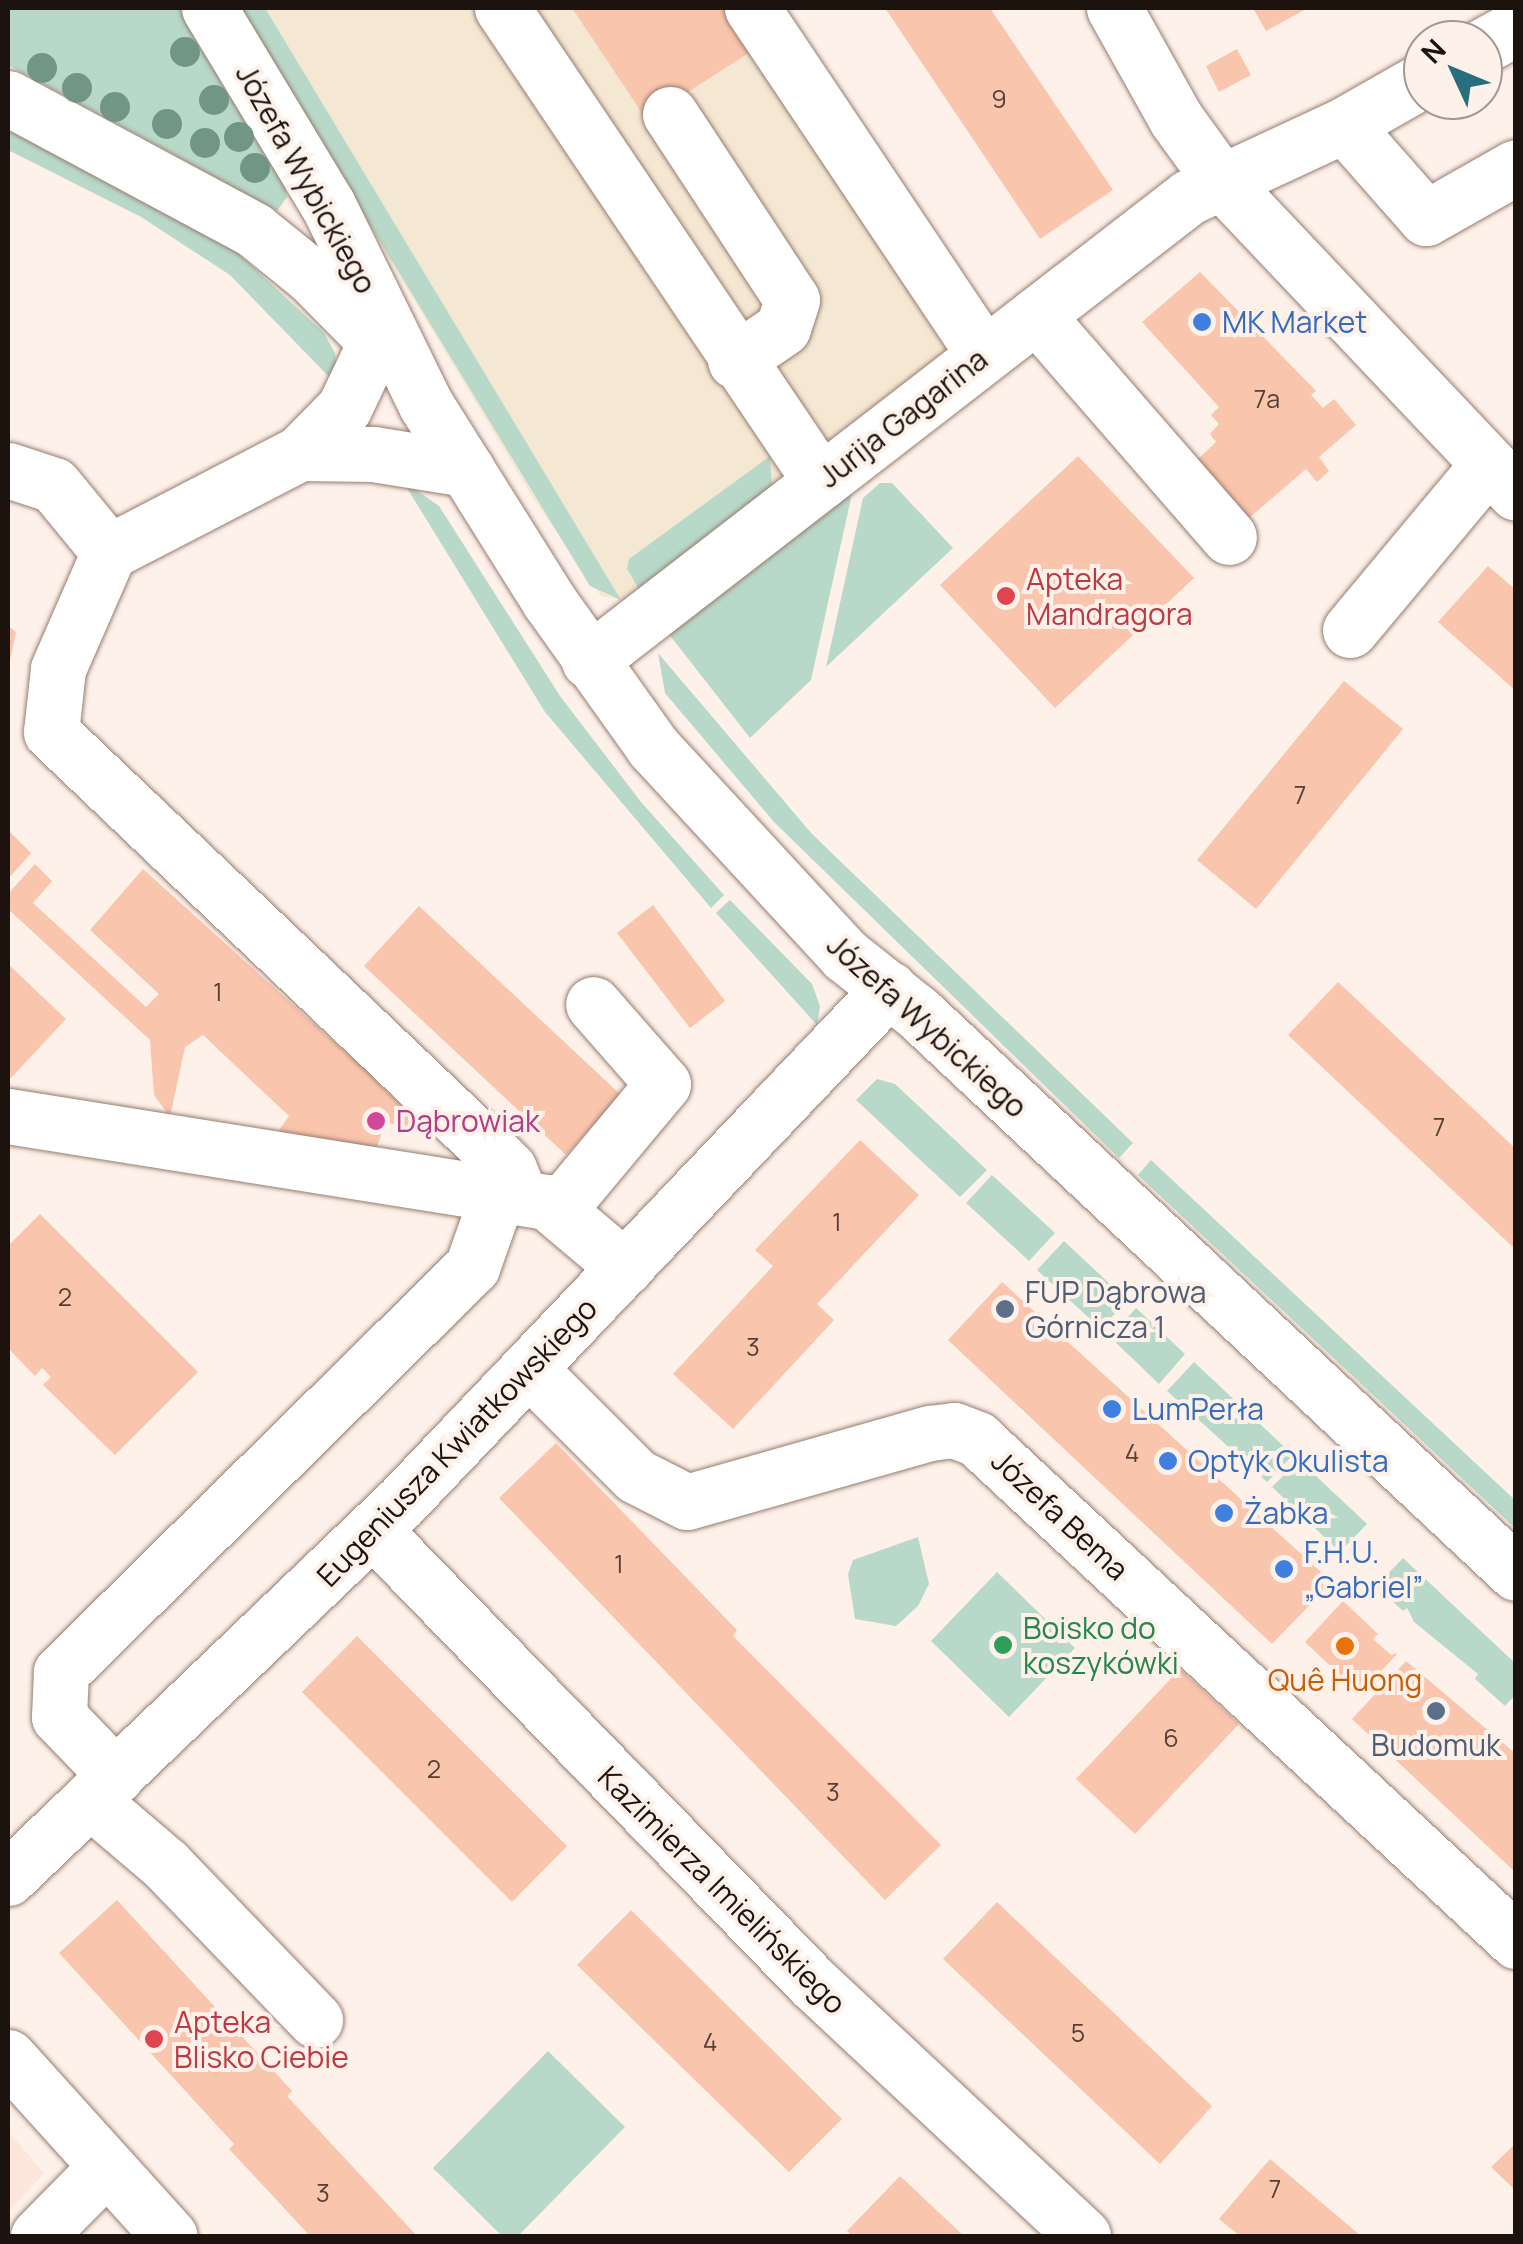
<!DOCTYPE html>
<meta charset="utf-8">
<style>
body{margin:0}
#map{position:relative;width:1523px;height:2244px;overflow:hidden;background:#fdf1ea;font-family:Manrope,sans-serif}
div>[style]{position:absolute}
.commercial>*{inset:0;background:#f4e8d3}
.built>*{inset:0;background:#fde6db}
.green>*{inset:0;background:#b8d9c9}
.building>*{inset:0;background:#f9c5ac}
.roads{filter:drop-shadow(0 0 2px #967c6e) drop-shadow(0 0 2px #967c6e)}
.minor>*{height:55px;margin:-27.5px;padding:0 27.5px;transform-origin:27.5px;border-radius:27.5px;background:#fff}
.trees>*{width:30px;height:30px;margin:-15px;border-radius:50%;background:#729686}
.dots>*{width:28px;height:28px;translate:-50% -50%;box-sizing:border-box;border:5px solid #fdf1ea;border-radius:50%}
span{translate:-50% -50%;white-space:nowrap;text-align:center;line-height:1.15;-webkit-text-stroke:8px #fdf1ea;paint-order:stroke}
.number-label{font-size:25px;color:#544036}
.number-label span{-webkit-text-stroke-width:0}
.street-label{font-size:30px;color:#1d130e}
.shop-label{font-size:30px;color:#366cbe}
.left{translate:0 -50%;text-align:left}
.health-label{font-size:30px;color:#be3a42}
.hotel-label{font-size:30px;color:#b23c85}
.service-label{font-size:30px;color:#4e5e75}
.leisure-label{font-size:30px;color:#27864d}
.food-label{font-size:30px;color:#c56008}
.frame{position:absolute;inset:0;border:10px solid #1d130e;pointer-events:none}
.north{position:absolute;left:1403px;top:20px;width:100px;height:100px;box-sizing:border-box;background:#fdf1ea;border:2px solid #a39892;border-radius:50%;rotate:314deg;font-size:28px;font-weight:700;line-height:40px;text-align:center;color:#1d130e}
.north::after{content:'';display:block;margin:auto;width:35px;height:45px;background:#296e7e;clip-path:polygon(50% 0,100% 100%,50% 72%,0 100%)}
</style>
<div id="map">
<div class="commercial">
<div style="clip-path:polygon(238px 8px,785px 8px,990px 325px,628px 601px,601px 596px,533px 498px)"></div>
</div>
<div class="built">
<div style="clip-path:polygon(8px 2131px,44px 2173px,8px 2213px)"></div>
</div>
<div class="green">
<div style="clip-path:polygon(8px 8px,179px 8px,283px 176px,287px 197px,277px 211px,8px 65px)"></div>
<div style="clip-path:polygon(238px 8px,265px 8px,621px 600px,590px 586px)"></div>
<div style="clip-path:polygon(8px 125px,211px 232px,240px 255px,324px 333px,335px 353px,337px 385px,230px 275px,141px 217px,8px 150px)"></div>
<div style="clip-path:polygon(770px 456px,772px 488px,643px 596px,627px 569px,629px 559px)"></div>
<div style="clip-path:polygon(402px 480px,439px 506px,560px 696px,641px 802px,724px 895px,711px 908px,545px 712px)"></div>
<div style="clip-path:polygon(880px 483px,892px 483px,953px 548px,826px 667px,863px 498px)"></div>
<div style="clip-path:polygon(853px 489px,811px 680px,750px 738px,668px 633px)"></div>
<div style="clip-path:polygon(658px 653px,812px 834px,1133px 1143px,1119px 1158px,774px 822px,665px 693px)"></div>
<div style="clip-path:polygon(730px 900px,812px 984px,820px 1006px,817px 1025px,716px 913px)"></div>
<div style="clip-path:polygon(877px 1079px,895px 1084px,987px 1170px,960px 1197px,856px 1100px)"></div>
<div style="clip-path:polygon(1151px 1160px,1515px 1500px,1515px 1528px,1138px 1175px)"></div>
<div style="clip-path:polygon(992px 1175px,1055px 1233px,1029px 1261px,966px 1203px)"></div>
<div style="clip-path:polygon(1064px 1241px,1127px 1300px,1101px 1329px,1037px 1270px)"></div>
<div style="clip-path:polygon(1136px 1308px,1185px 1354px,1159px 1384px,1110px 1337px)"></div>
<div style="clip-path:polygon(1194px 1362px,1293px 1455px,1267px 1482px,1167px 1391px)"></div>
<div style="clip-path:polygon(1299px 1460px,1367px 1524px,1340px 1552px,1272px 1487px)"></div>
<div style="clip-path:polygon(918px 1537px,929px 1584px,918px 1606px,896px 1626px,855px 1619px,848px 1574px,853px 1560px)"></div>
<div style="clip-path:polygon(1403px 1558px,1515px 1663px,1515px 1695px,1505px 1706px,1475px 1679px,1478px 1674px,1414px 1622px,1407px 1608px,1403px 1611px,1376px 1586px)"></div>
<div style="clip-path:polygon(997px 1572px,1075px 1648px,1009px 1717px,931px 1641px)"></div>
<div style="clip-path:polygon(548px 2051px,625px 2127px,518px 2236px,502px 2236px,433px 2168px)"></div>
</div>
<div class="building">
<div style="clip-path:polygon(572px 8px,732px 8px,758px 47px,646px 119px)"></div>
<div style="clip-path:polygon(885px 8px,990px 8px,1113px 190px,1040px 239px)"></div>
<div style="clip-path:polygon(1253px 8px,1308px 8px,1266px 31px)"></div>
<div style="clip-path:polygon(1237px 49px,1251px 75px,1219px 92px,1206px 66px)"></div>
<div style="clip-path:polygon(1200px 272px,1316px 391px,1311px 395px,1323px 408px,1334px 399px,1356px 425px,1319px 457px,1329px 471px,1317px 482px,1306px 469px,1249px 518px,1196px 461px,1216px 442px,1210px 434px,1219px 424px,1211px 415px,1219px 407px,1142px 322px)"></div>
<div style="clip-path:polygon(1078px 456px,1194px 578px,1055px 708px,940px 585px)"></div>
<div style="clip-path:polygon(1488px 566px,1516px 590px,1516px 691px,1438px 622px)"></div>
<div style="clip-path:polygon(8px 626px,16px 632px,9px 665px,8px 665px)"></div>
<div style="clip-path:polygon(1344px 681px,1403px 729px,1256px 909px,1197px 860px)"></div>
<div style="clip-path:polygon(8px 830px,31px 853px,8px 879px)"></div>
<div style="clip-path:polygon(35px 864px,52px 881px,33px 903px,146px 1007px,159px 994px,90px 930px,143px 869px,354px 1060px,360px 1053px,377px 1070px,372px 1077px,418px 1121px,410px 1129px,386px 1122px,375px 1152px,275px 1136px,289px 1116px,203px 1035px,185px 1047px,170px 1117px,154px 1095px,150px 1040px,8px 909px,8px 894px)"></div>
<div style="clip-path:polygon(653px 905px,725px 1001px,690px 1028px,617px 933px)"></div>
<div style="clip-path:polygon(419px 906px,621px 1095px,566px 1155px,364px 966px)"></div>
<div style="clip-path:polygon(8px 964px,66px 1019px,11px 1078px,8px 1075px)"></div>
<div style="clip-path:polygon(1338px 982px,1516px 1149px,1516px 1250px,1288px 1035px)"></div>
<div style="clip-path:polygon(860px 1140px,919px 1195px,817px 1304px,834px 1320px,733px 1429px,673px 1374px,773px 1266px,755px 1250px)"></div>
<div style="clip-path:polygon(40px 1214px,198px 1372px,115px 1455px,43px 1385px,51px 1377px,42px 1368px,35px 1376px,8px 1348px,8px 1246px)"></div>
<div style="clip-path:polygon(1002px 1282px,1332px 1582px,1272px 1644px,948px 1340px)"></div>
<div style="clip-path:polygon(556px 1443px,737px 1630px,733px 1636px,941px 1845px,885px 1900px,499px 1498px)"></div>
<div style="clip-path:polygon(1343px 1601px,1378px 1634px,1373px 1639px,1391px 1655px,1398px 1653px,1360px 1694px,1305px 1642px)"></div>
<div style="clip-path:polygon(357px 1636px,567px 1846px,512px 1902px,302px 1692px)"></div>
<div style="clip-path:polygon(1406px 1661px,1516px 1754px,1516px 1873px,1352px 1719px)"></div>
<div style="clip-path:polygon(1180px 1669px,1239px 1724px,1135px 1834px,1076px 1779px)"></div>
<div style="clip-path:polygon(117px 1900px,292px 2091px,287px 2096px,417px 2236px,310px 2236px,229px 2149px,234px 2144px,59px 1953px)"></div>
<div style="clip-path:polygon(997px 1902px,1212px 2106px,1160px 2164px,943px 1959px)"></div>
<div style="clip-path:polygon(631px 1910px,842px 2119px,789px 2172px,577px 1965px)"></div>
<div style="clip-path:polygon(1516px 2143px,1516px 2191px,1491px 2167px)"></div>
<div style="clip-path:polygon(1270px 2159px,1361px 2236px,1240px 2236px,1219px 2219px)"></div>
<div style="clip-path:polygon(900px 2176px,964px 2236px,852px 2236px,847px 2231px)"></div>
</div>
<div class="roads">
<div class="minor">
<div style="left:209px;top:8px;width:230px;rotate:58.9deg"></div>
<div style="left:328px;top:205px;width:223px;rotate:63.9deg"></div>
<div style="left:426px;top:405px;width:231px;rotate:57.9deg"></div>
<div style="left:549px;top:601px;width:179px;rotate:54.5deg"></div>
<div style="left:653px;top:747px;width:283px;rotate:47.3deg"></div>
<div style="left:845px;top:955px;width:93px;rotate:38.5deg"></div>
<div style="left:918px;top:1013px;width:819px;rotate:43.12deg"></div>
<div style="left:502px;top:8px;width:571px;rotate:56.06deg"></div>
<div style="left:752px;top:8px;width:417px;rotate:56.2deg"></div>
<div style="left:1114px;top:8px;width:127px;rotate:60.8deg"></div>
<div style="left:1176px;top:119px;width:77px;rotate:54deg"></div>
<div style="left:1221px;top:181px;width:429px;rotate:46.6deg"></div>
<div style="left:1483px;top:46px;width:38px;rotate:-29deg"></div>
<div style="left:8px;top:98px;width:279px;rotate:28.2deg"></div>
<div style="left:254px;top:230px;width:75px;rotate:39deg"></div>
<div style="left:312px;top:277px;width:94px;rotate:45.4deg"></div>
<div style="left:670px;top:114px;width:222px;rotate:56.7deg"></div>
<div style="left:792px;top:300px;width:29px;rotate:108deg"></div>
<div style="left:783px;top:328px;width:58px;rotate:145.5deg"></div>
<div style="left:1344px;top:125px;width:124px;rotate:48.6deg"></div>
<div style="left:1426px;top:218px;width:103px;rotate:-29.5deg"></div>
<div style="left:1036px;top:315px;width:294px;rotate:49deg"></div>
<div style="left:376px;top:341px;width:74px;rotate:115.5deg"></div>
<div style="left:344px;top:408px;width:63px;rotate:134.4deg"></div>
<div style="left:300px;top:453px;width:215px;rotate:152.6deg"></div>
<div style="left:109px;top:552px;width:128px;rotate:113.6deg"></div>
<div style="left:58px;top:669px;width:63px;rotate:96.3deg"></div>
<div style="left:51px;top:732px;width:602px;rotate:43.59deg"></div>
<div style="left:487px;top:1147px;width:31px;rotate:45deg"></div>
<div style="left:509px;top:1169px;width:29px;rotate:68deg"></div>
<div style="left:300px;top:453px;width:73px;rotate:0.8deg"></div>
<div style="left:373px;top:454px;width:95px;rotate:9.1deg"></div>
<div style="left:8px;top:470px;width:48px;rotate:18.1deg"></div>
<div style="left:54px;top:485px;width:87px;rotate:50.6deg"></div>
<div style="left:1350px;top:630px;width:212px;rotate:-50.2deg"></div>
<div style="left:589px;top:661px;width:758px;rotate:-37.72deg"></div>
<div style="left:1189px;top:197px;width:171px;rotate:-24.9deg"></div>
<div style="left:1344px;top:125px;width:91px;rotate:-29.7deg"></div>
<div style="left:8px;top:1116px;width:546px;rotate:9.07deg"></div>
<div style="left:547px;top:1202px;width:102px;rotate:40.2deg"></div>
<div style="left:558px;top:1210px;width:164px;rotate:-50.2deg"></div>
<div style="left:663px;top:1084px;width:106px;rotate:-131.2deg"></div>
<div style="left:529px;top:1369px;width:151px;rotate:45deg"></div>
<div style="left:636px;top:1476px;width:57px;rotate:27deg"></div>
<div style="left:687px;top:1502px;width:253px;rotate:-15.9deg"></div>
<div style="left:930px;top:1433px;width:24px;rotate:-7deg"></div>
<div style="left:954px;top:1430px;width:25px;rotate:21deg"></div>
<div style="left:977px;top:1439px;width:737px;rotate:42.96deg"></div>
<div style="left:373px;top:1530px;width:630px;rotate:45.84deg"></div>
<div style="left:812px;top:1982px;width:371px;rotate:43.1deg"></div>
<div style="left:116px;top:1776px;width:82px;rotate:-134deg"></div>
<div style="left:59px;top:1717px;width:45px;rotate:-87.5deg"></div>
<div style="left:61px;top:1672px;width:577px;rotate:-44.58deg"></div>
<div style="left:472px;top:1267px;width:77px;rotate:-70.4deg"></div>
<div style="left:90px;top:1800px;width:100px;rotate:40.5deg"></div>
<div style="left:166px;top:1865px;width:215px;rotate:46.1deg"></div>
<div style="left:8px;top:1878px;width:545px;rotate:-43.74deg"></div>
<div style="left:402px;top:1501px;width:707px;rotate:-46.43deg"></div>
<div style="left:8px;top:2057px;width:241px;rotate:47.9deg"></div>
<div style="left:38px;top:2236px;width:95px;rotate:-45.4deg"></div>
</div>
</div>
<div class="trees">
<div style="left:185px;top:52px"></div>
<div style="left:42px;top:68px"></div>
<div style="left:77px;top:88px"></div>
<div style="left:214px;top:100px"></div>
<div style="left:115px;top:107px"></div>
<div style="left:167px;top:124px"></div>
<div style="left:239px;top:137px"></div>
<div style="left:205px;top:143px"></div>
<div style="left:255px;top:168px"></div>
</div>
<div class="dots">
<div style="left:1202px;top:322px;background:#3f7fe0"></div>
<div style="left:1006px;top:596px;background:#e0444e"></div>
<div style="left:376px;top:1121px;background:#d1479c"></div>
<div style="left:1005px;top:1309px;background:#5c6f8a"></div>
<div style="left:1112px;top:1409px;background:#3f7fe0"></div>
<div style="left:1168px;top:1461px;background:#3f7fe0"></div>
<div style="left:1224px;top:1513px;background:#3f7fe0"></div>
<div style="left:1284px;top:1569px;background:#3f7fe0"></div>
<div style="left:1003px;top:1645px;background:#2e9e5b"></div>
<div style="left:1345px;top:1646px;background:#e8710a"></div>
<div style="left:1436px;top:1711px;background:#5c6f8a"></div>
<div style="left:154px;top:2039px;background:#e0444e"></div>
</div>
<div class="number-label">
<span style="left:999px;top:99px">9</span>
<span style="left:1267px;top:399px">7a</span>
<span style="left:1300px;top:795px">7</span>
<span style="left:218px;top:992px">1</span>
<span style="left:1439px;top:1127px">7</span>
<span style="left:837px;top:1222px">1</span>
<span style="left:65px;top:1297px">2</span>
<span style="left:753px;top:1347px">3</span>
<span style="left:1132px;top:1453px">4</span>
<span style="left:619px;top:1564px">1</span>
<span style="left:1171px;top:1738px">6</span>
<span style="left:434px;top:1769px">2</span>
<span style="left:833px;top:1792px">3</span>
<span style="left:1078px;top:2033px">5</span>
<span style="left:710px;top:2042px">4</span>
<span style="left:1275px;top:2189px">7</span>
<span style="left:323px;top:2193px">3</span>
</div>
<div class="street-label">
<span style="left:306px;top:179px;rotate:61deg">Józefa Wybickiego</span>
<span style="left:903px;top:418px;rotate:-38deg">Jurija Gagarina</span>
<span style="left:927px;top:1026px;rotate:42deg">Józefa Wybickiego</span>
<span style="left:457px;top:1442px;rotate:-46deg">Eugeniusza Kwiatkowskiego</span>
<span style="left:1060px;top:1515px;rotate:43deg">Józefa Bema</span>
<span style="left:722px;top:1890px;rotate:45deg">Kazimierza Imielińskiego</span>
</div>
<div class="shop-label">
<span class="left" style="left:1222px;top:322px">MK Market</span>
<span class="left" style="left:1132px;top:1409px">LumPerła</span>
<span class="left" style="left:1188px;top:1461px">Optyk Okulista</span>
<span class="left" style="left:1244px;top:1513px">Żabka</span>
<span class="left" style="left:1304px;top:1569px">F.H.U.<br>„Gabriel”</span>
</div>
<div class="health-label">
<span class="left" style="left:1026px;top:596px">Apteka<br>Mandragora</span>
<span class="left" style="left:174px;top:2039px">Apteka<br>Blisko Ciebie</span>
</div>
<div class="hotel-label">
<span class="left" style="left:396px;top:1121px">Dąbrowiak</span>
</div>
<div class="service-label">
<span class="left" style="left:1025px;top:1309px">FUP Dąbrowa<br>Górnicza 1</span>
<span style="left:1436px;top:1745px">Budomuk</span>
</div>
<div class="leisure-label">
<span class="left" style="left:1023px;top:1645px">Boisko do<br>koszykówki</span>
</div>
<div class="food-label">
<span style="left:1345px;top:1680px">Quê Huong</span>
</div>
<div class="frame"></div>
<div class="north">N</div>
</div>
